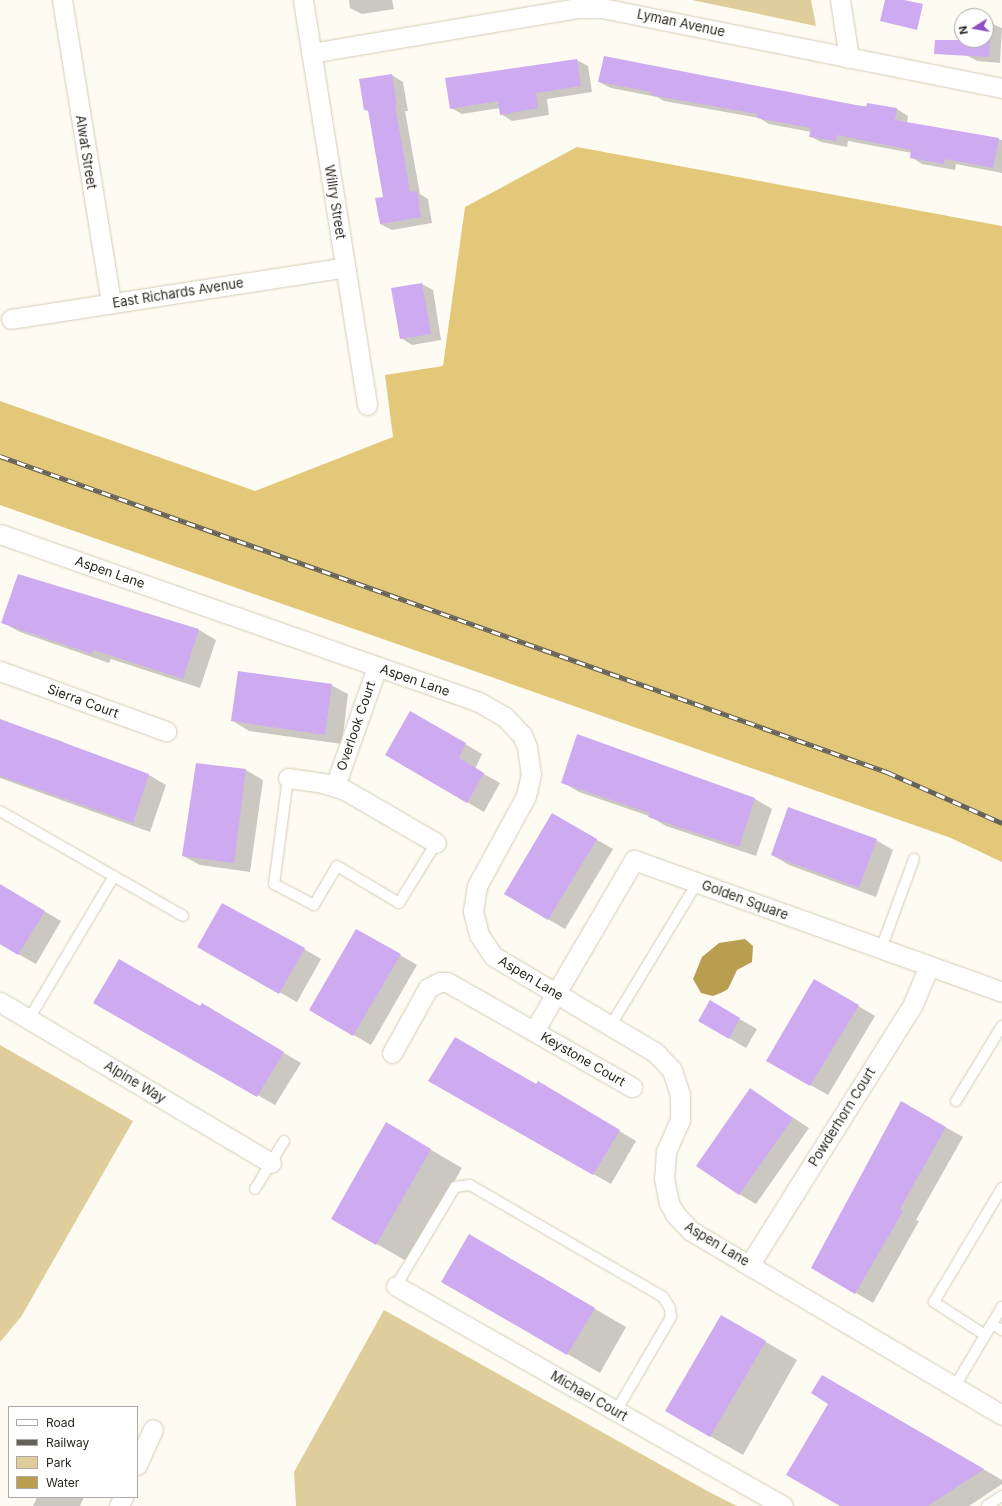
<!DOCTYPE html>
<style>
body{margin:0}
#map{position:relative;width:1002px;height:1506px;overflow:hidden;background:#fefbf2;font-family:Inter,sans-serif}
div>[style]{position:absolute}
.green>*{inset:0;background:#dfcd9b}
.forest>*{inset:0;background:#e3c879}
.water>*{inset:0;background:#b99e50}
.shadow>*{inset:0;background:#0003}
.building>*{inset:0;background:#ceabf0}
.roads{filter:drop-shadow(0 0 1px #d4ccb6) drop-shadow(0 0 1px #d4ccb6)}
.service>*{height:10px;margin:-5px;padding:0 5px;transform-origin:5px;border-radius:5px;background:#fff}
.minor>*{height:19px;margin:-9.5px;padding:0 9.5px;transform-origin:9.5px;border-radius:9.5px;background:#fff}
.rail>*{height:4.5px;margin-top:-2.25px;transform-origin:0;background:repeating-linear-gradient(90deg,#fff 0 9px,#65625a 0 18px);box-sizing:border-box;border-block:1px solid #65625a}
span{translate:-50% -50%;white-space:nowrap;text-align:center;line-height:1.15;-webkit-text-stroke:3.5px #fff;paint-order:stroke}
.street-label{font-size:13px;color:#2a271f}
.legend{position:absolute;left:8px;top:1406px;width:130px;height:92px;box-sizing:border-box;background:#fff;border:1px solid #aaa9a5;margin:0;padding:5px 7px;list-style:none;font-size:12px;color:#2a271f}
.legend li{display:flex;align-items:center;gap:8px;height:20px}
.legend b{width:20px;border:1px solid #aaa9a5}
.north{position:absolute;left:954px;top:8px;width:40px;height:40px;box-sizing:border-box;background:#fff;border:1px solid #aaa9a5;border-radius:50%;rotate:259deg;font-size:11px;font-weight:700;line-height:16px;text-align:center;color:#2a271f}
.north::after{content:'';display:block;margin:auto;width:14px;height:18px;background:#8e4cc1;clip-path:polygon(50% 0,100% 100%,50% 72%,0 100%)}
</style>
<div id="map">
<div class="green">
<div style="clip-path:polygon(692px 0,811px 0,816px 26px)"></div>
<div style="clip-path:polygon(0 1045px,133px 1121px,21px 1317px,0 1342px)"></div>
<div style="clip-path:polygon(384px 1310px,711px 1493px,737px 1506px,296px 1506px,294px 1472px)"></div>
</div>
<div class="forest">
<div style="clip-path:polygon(577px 147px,1002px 226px,1002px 862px,951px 838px,0 505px,0 401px,255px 491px,393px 437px,385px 375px,443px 366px,465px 207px)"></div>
</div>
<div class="water">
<div style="clip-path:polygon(745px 939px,753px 946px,752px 962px,737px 970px,728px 989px,723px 992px,713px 996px,701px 993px,693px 979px,702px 957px,719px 943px)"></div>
</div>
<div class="shadow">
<div style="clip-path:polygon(349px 0,392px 0,394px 9px,362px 14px,350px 8px)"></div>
<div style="clip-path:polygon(986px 21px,1002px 28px,1000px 63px,977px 61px,966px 55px,967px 40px,986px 40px)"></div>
<div style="clip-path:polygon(577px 60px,588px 66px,592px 92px,547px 99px,549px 115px,512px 121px,501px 114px,500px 108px,462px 114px,451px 108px)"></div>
<div style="clip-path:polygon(392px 75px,403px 82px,408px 111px,405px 111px,420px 194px,428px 199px,432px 223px,392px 230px,380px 224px,384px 198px,370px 112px,365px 110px)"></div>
<div style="clip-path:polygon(599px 82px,897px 109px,908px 116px,907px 123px,1002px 140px,1002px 173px,956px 164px,955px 170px,922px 164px,911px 157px,912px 153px,848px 141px,847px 147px,821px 142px,810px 136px,811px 132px,769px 124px,759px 118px,664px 101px,657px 97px,611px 88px)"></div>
<div style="clip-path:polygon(422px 284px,433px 290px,441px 340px,412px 345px,401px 338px)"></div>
<div style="clip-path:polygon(19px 575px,199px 630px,216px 640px,200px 688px,111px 659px,109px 663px,20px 632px,3px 623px)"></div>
<div style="clip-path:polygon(331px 685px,348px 694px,342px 744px,249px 731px,233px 721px)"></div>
<div style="clip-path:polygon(411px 712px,482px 754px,475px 769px,500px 783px,484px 812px,387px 755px)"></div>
<div style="clip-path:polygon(0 721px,61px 741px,78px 750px,149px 775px,166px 785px,150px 832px,0 778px)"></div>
<div style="clip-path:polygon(197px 764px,246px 770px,263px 780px,250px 872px,200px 865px,183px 856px)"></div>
<div style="clip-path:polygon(562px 782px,755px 799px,772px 809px,756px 856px,666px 826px,649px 816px,579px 792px)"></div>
<div style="clip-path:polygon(552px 814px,613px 849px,565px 929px,505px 894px)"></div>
<div style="clip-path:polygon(876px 840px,893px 850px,876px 897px,789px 865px,772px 855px)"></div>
<div style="clip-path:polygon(0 885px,61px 921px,36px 964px,0 944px)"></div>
<div style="clip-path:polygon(357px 930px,417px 965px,371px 1045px,310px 1010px)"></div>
<div style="clip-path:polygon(198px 947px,304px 949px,321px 959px,297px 1002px)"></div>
<div style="clip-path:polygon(815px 980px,875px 1016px,828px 1095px,768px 1061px)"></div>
<div style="clip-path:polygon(710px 1002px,757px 1029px,746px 1048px,700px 1021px)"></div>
<div style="clip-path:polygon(200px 1007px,219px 1014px,301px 1063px,275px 1105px,235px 1082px)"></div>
<div style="clip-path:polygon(430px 1081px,536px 1085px,555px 1092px,636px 1141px,611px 1184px)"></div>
<div style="clip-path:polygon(750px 1090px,809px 1128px,756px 1204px,739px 1194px)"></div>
<div style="clip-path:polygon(902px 1103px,963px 1137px,916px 1220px,919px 1221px,873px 1303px,812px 1267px)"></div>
<div style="clip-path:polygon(387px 1124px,462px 1168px,408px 1262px,332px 1218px)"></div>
<div style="clip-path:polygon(469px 1236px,626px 1327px,600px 1373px,443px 1281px)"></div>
<div style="clip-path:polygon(721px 1316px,797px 1360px,743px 1455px,666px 1411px)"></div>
<div style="clip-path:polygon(823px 1376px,1002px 1480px,1002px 1484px,969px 1506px,841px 1506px,829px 1404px)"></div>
<div style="clip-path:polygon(37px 1497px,84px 1497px,80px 1506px,33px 1506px)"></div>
</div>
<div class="building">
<div style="clip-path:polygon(885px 0,904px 0,923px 4px,917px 30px,880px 21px)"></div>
<div style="clip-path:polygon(935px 40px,990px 40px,989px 57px,934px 54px)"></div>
<div style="clip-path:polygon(604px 56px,866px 107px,867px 103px,897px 108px,895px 120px,999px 138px,993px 168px,945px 159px,944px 164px,910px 158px,911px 150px,837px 135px,836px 141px,809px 137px,811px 128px,757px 118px,757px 114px,651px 95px,652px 92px,598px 82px)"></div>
<div style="clip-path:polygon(577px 59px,581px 86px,536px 93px,538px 108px,500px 115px,498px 101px,450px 109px,445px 78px)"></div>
<div style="clip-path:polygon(392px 74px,397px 105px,395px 105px,410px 192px,417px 191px,421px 217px,380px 224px,375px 198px,383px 197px,368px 110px,364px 110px,359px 79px)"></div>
<div style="clip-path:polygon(422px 283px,431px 334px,400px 339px,391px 288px)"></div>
<div style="clip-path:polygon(18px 574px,199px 629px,183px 679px,94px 650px,92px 654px,1px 623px)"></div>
<div style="clip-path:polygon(238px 671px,332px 684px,325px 735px,231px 721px)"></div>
<div style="clip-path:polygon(410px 711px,466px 743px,459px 758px,484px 773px,467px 803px,385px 755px)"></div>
<div style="clip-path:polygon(0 719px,149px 774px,133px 823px,0 776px)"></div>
<div style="clip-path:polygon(577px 734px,755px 798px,739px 847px,648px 817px,650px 813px,561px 783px)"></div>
<div style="clip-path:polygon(196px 763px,246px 769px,234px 863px,182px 856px)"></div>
<div style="clip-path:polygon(788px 807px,877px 839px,859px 888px,771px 855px)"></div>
<div style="clip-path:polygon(552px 813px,597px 839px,548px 920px,504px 894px)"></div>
<div style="clip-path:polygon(0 884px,45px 911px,18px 955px,0 944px)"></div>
<div style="clip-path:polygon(222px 903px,305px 948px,279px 994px,197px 947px)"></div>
<div style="clip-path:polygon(356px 929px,401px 954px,353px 1036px,309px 1010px)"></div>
<div style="clip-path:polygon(119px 959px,200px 1006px,202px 1003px,284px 1052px,257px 1097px,93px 1003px)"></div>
<div style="clip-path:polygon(814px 979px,859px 1005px,810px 1086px,766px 1061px)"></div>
<div style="clip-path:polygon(710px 1000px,740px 1018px,729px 1039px,698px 1021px)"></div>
<div style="clip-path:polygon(455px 1037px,536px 1084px,538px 1081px,620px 1130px,593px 1175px,428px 1081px)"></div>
<div style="clip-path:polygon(750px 1088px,793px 1118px,739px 1195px,696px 1166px)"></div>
<div style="clip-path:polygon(901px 1101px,946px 1127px,900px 1209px,903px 1211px,855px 1294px,811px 1268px)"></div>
<div style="clip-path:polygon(386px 1122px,431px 1149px,376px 1245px,331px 1219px)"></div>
<div style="clip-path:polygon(469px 1234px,595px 1308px,567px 1355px,441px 1282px)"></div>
<div style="clip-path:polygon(721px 1315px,766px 1341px,710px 1437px,665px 1411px)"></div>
<div style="clip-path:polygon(822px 1375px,984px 1469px,928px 1506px,840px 1506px,786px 1475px,828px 1404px,811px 1393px)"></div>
</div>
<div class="roads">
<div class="service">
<div style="left:288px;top:778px;width:107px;rotate:97.5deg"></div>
<div style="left:274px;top:884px;width:45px;rotate:27.7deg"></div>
<div style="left:314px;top:905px;width:45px;rotate:-59.5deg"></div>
<div style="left:337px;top:866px;width:72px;rotate:30.8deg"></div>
<div style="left:399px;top:903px;width:70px;rotate:-58.3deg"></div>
<div style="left:0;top:811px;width:211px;rotate:29.8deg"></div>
<div style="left:881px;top:949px;width:96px;rotate:-69.9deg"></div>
<div style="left:29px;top:1019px;width:166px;rotate:-59.3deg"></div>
<div style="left:611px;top:1025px;width:166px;rotate:-58.8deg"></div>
<div style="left:956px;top:1101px;width:88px;rotate:-58.5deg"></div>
<div style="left:255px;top:1189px;width:56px;rotate:-58.9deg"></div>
<div style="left:396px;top:1286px;width:115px;rotate:-59.2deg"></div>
<div style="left:455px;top:1187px;width:15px;rotate:-8deg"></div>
<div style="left:470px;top:1185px;width:223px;rotate:30.1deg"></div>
<div style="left:663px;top:1297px;width:13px;rotate:58deg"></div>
<div style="left:670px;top:1308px;width:9px;rotate:84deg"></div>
<div style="left:671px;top:1317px;width:109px;rotate:120.3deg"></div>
<div style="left:992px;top:1324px;width:12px;rotate:31deg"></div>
<div style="left:985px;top:1335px;width:61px;rotate:-147.1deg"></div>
<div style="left:934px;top:1302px;width:133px;rotate:-59.2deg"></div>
<div style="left:955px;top:1386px;width:92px;rotate:-59.3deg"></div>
<div style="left:987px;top:1506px;width:18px;rotate:-34deg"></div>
</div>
<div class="minor">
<div style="left:62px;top:0;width:307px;rotate:80.8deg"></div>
<div style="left:303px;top:0;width:410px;rotate:81deg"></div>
<div style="left:840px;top:0;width:59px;rotate:81.2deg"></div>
<div style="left:311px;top:53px;width:271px;rotate:-9.6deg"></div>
<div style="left:578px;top:8px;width:24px"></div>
<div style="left:602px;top:8px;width:408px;rotate:11.3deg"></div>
<div style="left:11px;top:319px;width:338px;rotate:-8.8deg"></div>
<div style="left:0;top:534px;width:508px;rotate:19.33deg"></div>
<div style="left:479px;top:702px;width:30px;rotate:30deg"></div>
<div style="left:505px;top:717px;width:25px;rotate:47deg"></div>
<div style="left:522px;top:735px;width:13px;rotate:67deg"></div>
<div style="left:527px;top:747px;width:27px;rotate:82deg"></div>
<div style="left:531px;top:774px;width:23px;rotate:103deg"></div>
<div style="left:526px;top:796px;width:102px;rotate:118.6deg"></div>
<div style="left:477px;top:886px;width:25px;rotate:99deg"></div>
<div style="left:473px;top:911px;width:25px;rotate:76deg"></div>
<div style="left:479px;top:935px;width:25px;rotate:56deg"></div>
<div style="left:493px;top:956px;width:188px;rotate:30.7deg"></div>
<div style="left:655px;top:1052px;width:25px;rotate:47deg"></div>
<div style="left:672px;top:1070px;width:26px;rotate:72deg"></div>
<div style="left:680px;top:1095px;width:25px;rotate:90deg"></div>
<div style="left:680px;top:1120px;width:35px;rotate:114deg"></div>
<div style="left:666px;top:1152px;width:26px;rotate:94deg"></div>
<div style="left:664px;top:1178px;width:25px;rotate:79deg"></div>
<div style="left:669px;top:1203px;width:13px;rotate:61deg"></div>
<div style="left:675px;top:1214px;width:23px;rotate:47deg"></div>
<div style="left:691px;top:1231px;width:361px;rotate:30.6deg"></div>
<div style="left:0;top:671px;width:177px;rotate:19.9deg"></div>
<div style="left:288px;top:778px;width:35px;rotate:8deg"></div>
<div style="left:323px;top:783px;width:23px;rotate:18deg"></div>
<div style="left:345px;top:790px;width:105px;rotate:30.2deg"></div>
<div style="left:335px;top:786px;width:126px;rotate:-70.6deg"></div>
<div style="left:0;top:1002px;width:315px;rotate:30.7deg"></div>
<div style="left:534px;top:1031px;width:198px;rotate:-59.7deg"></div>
<div style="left:634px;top:860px;width:391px;rotate:19.7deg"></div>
<div style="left:392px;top:1053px;width:74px;rotate:-61deg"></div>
<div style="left:428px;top:988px;width:13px;rotate:-27deg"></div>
<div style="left:440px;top:982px;width:7px"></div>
<div style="left:447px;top:982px;width:213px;rotate:29.6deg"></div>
<div style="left:750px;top:1264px;width:307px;rotate:-57.9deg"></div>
<div style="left:913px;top:1004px;width:41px;rotate:-67.2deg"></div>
<div style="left:396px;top:1286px;width:445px;rotate:29.6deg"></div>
<div style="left:137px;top:1465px;width:39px;rotate:-66deg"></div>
<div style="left:119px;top:1506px;width:10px;rotate:-66deg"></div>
</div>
</div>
<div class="rail">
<div style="left:0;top:456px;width:942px;rotate:19.61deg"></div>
<div style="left:887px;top:772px;width:126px;rotate:23.9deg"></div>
</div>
<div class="street-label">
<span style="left:681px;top:23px;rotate:12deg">Lyman Avenue</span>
<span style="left:86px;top:152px;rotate:81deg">Alwat Street</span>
<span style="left:335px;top:202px;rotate:81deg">Willry Street</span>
<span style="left:178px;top:293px;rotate:-9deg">East Richards Avenue</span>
<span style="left:110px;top:572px;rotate:19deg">Aspen Lane</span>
<span style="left:415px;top:680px;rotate:19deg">Aspen Lane</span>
<span style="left:83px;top:701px;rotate:20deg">Sierra Court</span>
<span style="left:356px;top:726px;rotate:-71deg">Overlook Court</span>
<span style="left:745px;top:900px;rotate:20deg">Golden Square</span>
<span style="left:531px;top:978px;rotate:31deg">Aspen Lane</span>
<span style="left:583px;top:1059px;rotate:30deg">Keystone Court</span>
<span style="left:135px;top:1082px;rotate:31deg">Alpine Way</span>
<span style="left:842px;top:1117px;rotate:-58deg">Powderhorn Court</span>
<span style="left:717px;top:1244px;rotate:31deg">Aspen Lane</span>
<span style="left:589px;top:1396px;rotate:30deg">Michael Court</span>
</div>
<ul class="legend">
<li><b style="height:5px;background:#fff"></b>Road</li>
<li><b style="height:5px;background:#65625a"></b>Railway</li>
<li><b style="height:11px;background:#dfcd9b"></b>Park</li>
<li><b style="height:11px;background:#b99e50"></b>Water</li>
</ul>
<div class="north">N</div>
</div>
